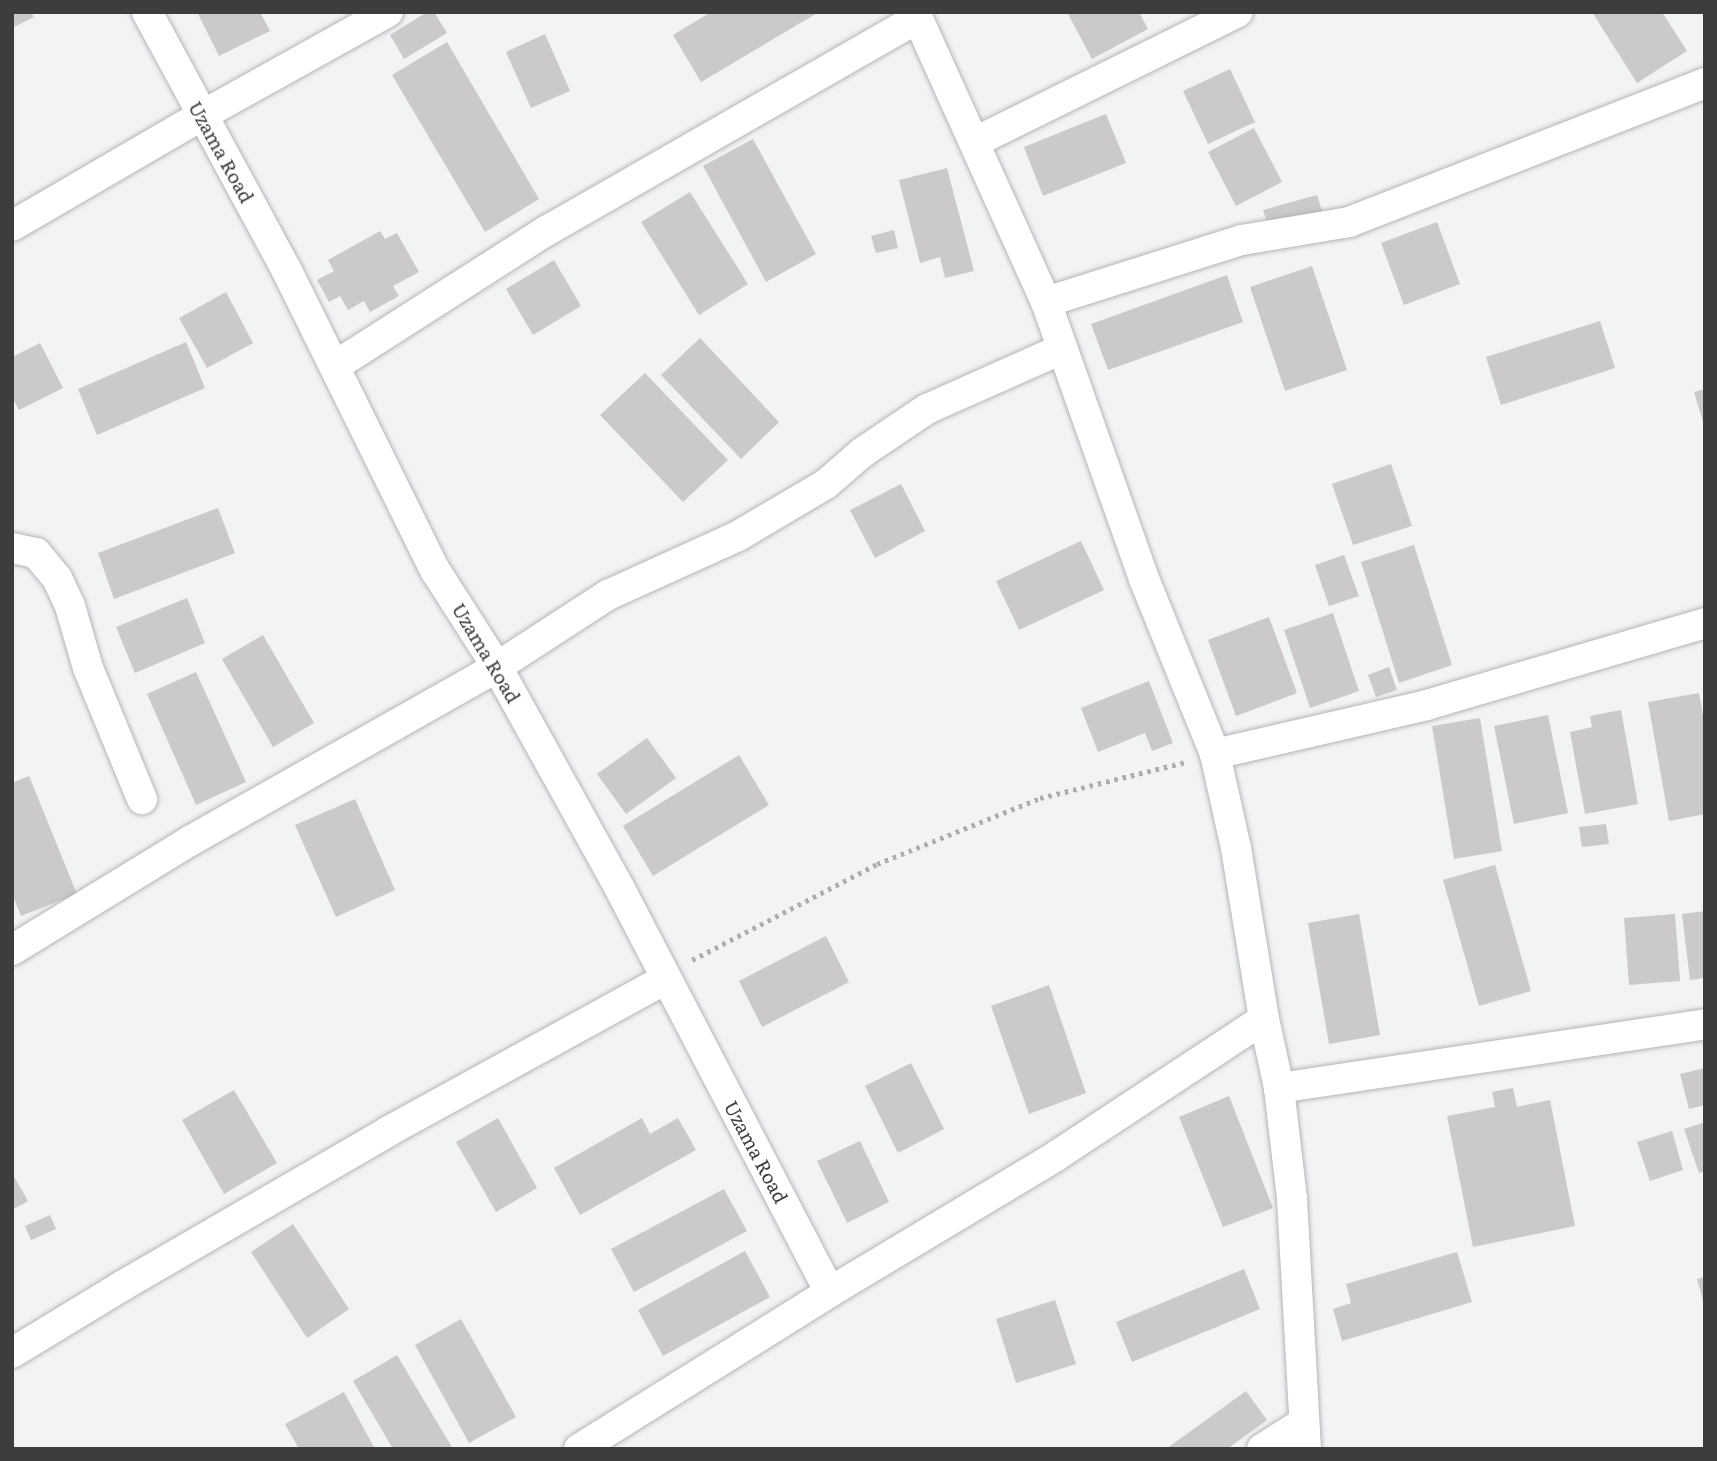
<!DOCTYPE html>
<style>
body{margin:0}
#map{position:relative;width:1717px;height:1461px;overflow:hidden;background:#f1f3f5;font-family:Literata,serif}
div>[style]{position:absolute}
.building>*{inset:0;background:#cbc9ca}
.path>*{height:4.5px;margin-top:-2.25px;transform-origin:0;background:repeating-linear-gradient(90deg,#abadaf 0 3.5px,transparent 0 8.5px)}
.roads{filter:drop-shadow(0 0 2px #b4b5b7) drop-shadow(0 0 2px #b4b5b7)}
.minor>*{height:30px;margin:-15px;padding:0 15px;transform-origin:15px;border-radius:15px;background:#fff}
span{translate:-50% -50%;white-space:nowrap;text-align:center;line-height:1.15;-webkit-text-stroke:5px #fff;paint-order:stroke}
.street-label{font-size:19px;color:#3c3d3e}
.frame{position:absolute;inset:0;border:14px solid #3c3d3e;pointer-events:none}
</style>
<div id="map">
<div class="building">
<div style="clip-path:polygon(12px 12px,31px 12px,34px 17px,12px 28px)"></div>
<div style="clip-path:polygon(197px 12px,260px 12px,270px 31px,219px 56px)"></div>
<div style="clip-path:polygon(427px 12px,434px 12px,447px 33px,404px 59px,390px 35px)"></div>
<div style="clip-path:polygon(711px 12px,819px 12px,701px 82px,673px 35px)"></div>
<div style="clip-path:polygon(1067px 12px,1139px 12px,1148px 29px,1092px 59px)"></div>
<div style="clip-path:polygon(1592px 12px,1662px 12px,1687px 51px,1637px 83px)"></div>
<div style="clip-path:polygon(545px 34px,570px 91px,531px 108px,506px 52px)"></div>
<div style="clip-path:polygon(447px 42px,539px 199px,485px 232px,392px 75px)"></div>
<div style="clip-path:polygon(1230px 69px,1255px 122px,1208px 144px,1183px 91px)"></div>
<div style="clip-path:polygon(1106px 114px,1126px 163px,1043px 196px,1024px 147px)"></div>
<div style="clip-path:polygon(1254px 128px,1282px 182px,1236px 206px,1208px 152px)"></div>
<div style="clip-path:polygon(753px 139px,816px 254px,766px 282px,703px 166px)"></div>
<div style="clip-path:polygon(947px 168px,974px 271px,945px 278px,940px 257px,920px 263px,899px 180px)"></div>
<div style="clip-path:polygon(690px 192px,748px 284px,699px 315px,641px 222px)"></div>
<div style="clip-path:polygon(1317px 195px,1324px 217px,1270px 232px,1263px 210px)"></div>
<div style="clip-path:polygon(1437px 222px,1460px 284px,1404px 305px,1381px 243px)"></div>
<div style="clip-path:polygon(894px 230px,898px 248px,876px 253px,871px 236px)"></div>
<div style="clip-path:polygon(380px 231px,385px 239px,397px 233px,419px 272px,393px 286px,399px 296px,370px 312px,364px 301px,348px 310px,340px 296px,329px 302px,317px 280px,334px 271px,328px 260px)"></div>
<div style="clip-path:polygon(554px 260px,581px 306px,533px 335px,506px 289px)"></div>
<div style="clip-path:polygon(1312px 266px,1347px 370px,1285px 391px,1250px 287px)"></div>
<div style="clip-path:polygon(1227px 275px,1243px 322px,1108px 370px,1091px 324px)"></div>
<div style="clip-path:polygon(226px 292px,253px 343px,207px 368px,179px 318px)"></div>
<div style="clip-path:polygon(1600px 321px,1615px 368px,1501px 405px,1486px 357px)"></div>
<div style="clip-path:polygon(700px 338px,779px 422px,741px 459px,661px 375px)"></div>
<div style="clip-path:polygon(186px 342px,205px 388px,97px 435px,78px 389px)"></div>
<div style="clip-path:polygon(40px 343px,63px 388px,19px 410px,12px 397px,12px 357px)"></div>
<div style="clip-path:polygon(645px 373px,728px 460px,683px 502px,600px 415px)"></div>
<div style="clip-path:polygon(1705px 389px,1705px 425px,1704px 425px,1694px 392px)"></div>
<div style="clip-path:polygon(1391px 464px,1412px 526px,1353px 545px,1332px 484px)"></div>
<div style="clip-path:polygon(901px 484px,925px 531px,875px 558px,850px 510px)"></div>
<div style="clip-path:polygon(218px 508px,235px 553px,114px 599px,98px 553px)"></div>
<div style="clip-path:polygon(1081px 541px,1104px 590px,1019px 630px,996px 581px)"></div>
<div style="clip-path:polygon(1414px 545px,1452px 665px,1399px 683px,1361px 562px)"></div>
<div style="clip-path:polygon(1344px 555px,1359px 596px,1329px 606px,1315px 565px)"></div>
<div style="clip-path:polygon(187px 598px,205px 643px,135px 673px,116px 627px)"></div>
<div style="clip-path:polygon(1333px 613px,1359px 691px,1310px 708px,1284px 630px)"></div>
<div style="clip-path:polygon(1269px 617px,1297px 693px,1236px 716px,1208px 640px)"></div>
<div style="clip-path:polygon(263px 635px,314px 723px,273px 747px,222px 659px)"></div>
<div style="clip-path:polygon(1389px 667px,1397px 690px,1376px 697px,1368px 675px)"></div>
<div style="clip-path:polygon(196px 672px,246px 782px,196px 805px,147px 694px)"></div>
<div style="clip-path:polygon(1149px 681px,1173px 743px,1152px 751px,1145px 733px,1098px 752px,1081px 708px)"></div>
<div style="clip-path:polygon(1699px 693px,1705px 725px,1705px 814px,1669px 821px,1648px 702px)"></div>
<div style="clip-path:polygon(1621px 710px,1638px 804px,1585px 814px,1570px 732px,1592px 727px,1590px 716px)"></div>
<div style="clip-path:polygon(1548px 715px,1568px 813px,1514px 824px,1494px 726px)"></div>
<div style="clip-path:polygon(1480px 718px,1502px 851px,1454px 859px,1432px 726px)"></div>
<div style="clip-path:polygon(647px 738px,676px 778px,626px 814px,597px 774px)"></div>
<div style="clip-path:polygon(739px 755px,769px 805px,653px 876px,623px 826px)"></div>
<div style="clip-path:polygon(29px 776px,77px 894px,21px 916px,12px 894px,12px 783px)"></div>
<div style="clip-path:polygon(355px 799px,395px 890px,336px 917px,295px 825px)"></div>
<div style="clip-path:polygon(1606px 824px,1609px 844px,1582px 847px,1579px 827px)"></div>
<div style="clip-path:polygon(1495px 865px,1531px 991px,1479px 1006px,1443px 880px)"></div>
<div style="clip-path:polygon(1705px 911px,1705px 978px,1690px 980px,1682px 914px)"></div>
<div style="clip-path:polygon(1359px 914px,1380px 1035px,1329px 1044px,1308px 923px)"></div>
<div style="clip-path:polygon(1675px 914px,1680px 981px,1629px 985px,1624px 918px)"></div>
<div style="clip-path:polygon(826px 936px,849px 982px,762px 1027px,739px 981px)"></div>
<div style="clip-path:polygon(1049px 985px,1086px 1093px,1029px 1114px,991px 1006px)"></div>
<div style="clip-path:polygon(911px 1063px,944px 1129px,898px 1153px,865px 1086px)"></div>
<div style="clip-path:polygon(1705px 1068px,1705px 1105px,1689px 1109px,1680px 1074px)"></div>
<div style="clip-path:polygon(1513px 1088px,1517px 1107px,1550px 1100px,1575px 1226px,1473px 1247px,1447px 1116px,1495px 1107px,1492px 1092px)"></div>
<div style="clip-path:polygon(234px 1090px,277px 1163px,224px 1194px,182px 1120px)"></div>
<div style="clip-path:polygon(1229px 1096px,1273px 1208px,1223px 1227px,1179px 1117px)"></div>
<div style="clip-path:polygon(498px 1118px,537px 1188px,496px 1212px,456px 1142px)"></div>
<div style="clip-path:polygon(642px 1118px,650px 1134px,678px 1118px,696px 1150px,580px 1215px,554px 1168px)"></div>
<div style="clip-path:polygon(1705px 1122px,1705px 1171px,1699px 1173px,1684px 1129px)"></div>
<div style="clip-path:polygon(1672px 1131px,1683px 1170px,1650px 1181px,1637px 1142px)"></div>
<div style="clip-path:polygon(860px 1141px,889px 1202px,847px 1223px,817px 1161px)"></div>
<div style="clip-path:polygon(12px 1173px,28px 1201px,12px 1210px)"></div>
<div style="clip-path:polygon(724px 1189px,747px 1231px,634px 1292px,611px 1249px)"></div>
<div style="clip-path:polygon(50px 1215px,56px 1229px,31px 1240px,25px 1226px)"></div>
<div style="clip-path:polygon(293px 1224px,349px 1309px,307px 1338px,251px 1252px)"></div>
<div style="clip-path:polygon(745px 1251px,770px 1297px,663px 1356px,638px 1310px)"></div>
<div style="clip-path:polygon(1457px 1252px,1472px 1302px,1342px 1341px,1333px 1309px,1351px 1303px,1346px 1284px)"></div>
<div style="clip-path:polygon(1244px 1269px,1260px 1309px,1132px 1362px,1116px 1322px)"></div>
<div style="clip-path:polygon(1705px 1277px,1705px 1304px,1704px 1304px,1697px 1279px)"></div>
<div style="clip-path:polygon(1055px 1300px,1076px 1364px,1016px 1383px,996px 1319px)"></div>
<div style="clip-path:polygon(461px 1319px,516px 1417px,469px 1443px,415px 1345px)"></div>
<div style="clip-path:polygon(397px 1355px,453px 1449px,393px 1449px,353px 1381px)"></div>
<div style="clip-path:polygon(1246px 1391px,1267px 1420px,1227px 1449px,1166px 1449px)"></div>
<div style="clip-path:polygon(344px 1392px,375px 1449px,299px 1449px,285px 1424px)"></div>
</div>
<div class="path">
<div style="left:692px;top:960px;width:208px;rotate:-27.4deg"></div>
<div style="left:877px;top:864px;width:176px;rotate:-22deg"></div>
<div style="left:1040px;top:798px;width:149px;rotate:-13.9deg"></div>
</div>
<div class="roads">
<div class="minor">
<div style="left:147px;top:12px;width:294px;rotate:61.6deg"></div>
<div style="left:287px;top:271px;width:334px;rotate:63.7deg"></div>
<div style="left:435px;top:570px;width:115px;rotate:57.4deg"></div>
<div style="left:497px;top:667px;width:254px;rotate:61deg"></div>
<div style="left:620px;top:889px;width:454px;rotate:62.5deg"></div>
<div style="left:915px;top:12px;width:318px;rotate:65.7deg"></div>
<div style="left:1046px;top:302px;width:294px;rotate:70.5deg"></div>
<div style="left:1144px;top:579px;width:189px;rotate:67.9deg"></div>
<div style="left:1215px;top:754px;width:96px;rotate:77.4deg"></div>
<div style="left:1236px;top:848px;width:173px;rotate:80.7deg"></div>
<div style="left:1264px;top:1019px;width:71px;rotate:77.7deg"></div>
<div style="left:1279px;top:1088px;width:112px;rotate:83.3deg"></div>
<div style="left:1292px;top:1199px;width:250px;rotate:86.8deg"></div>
<div style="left:975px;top:142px;width:293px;rotate:-26.3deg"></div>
<div style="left:12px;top:226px;width:219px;rotate:-30.2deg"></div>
<div style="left:201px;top:116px;width:214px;rotate:-29.1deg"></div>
<div style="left:1046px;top:302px;width:206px;rotate:-17.6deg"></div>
<div style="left:1242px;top:240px;width:109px;rotate:-9.5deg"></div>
<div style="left:1349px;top:222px;width:382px;rotate:-21.3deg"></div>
<div style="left:335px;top:366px;width:253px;rotate:-32.6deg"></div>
<div style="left:548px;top:230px;width:426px;rotate:-29.8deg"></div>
<div style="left:12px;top:548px;width:25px;rotate:12deg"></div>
<div style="left:36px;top:553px;width:33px;rotate:50deg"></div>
<div style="left:57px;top:578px;width:31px;rotate:65deg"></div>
<div style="left:70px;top:606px;width:65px;rotate:73.8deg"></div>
<div style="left:88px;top:668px;width:142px;rotate:67.6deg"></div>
<div style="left:1215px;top:754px;width:218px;rotate:-13deg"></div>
<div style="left:1427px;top:705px;width:290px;rotate:-16.4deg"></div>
<div style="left:12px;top:950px;width:209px;rotate:-31.5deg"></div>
<div style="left:190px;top:841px;width:353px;rotate:-29.5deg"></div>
<div style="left:497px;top:667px;width:132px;rotate:-33deg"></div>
<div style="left:608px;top:595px;width:143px;rotate:-24.4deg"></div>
<div style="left:738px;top:536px;width:102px;rotate:-30.6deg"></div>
<div style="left:826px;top:484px;width:49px;rotate:-40.9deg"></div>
<div style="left:863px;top:452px;width:77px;rotate:-33.9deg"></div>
<div style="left:927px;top:409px;width:148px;rotate:-24deg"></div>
<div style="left:1279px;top:1088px;width:431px;rotate:-8.5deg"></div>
<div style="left:12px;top:1353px;width:129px;rotate:-31.3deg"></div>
<div style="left:122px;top:1286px;width:309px;rotate:-30.1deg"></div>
<div style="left:389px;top:1131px;width:316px;rotate:-28.8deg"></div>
<div style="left:579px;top:1449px;width:296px;rotate:-32deg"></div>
<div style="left:830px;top:1292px;width:264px;rotate:-31deg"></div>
<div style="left:1056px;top:1156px;width:249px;rotate:-33.4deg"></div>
<div style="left:1262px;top:1449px;width:49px;rotate:-32.4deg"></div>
</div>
</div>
<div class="street-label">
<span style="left:221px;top:152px;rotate:61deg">Uzama Road</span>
<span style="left:486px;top:653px;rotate:59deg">Uzama Road</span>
<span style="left:756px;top:1152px;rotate:62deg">Uzama Road</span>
</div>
<div class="frame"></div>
</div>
